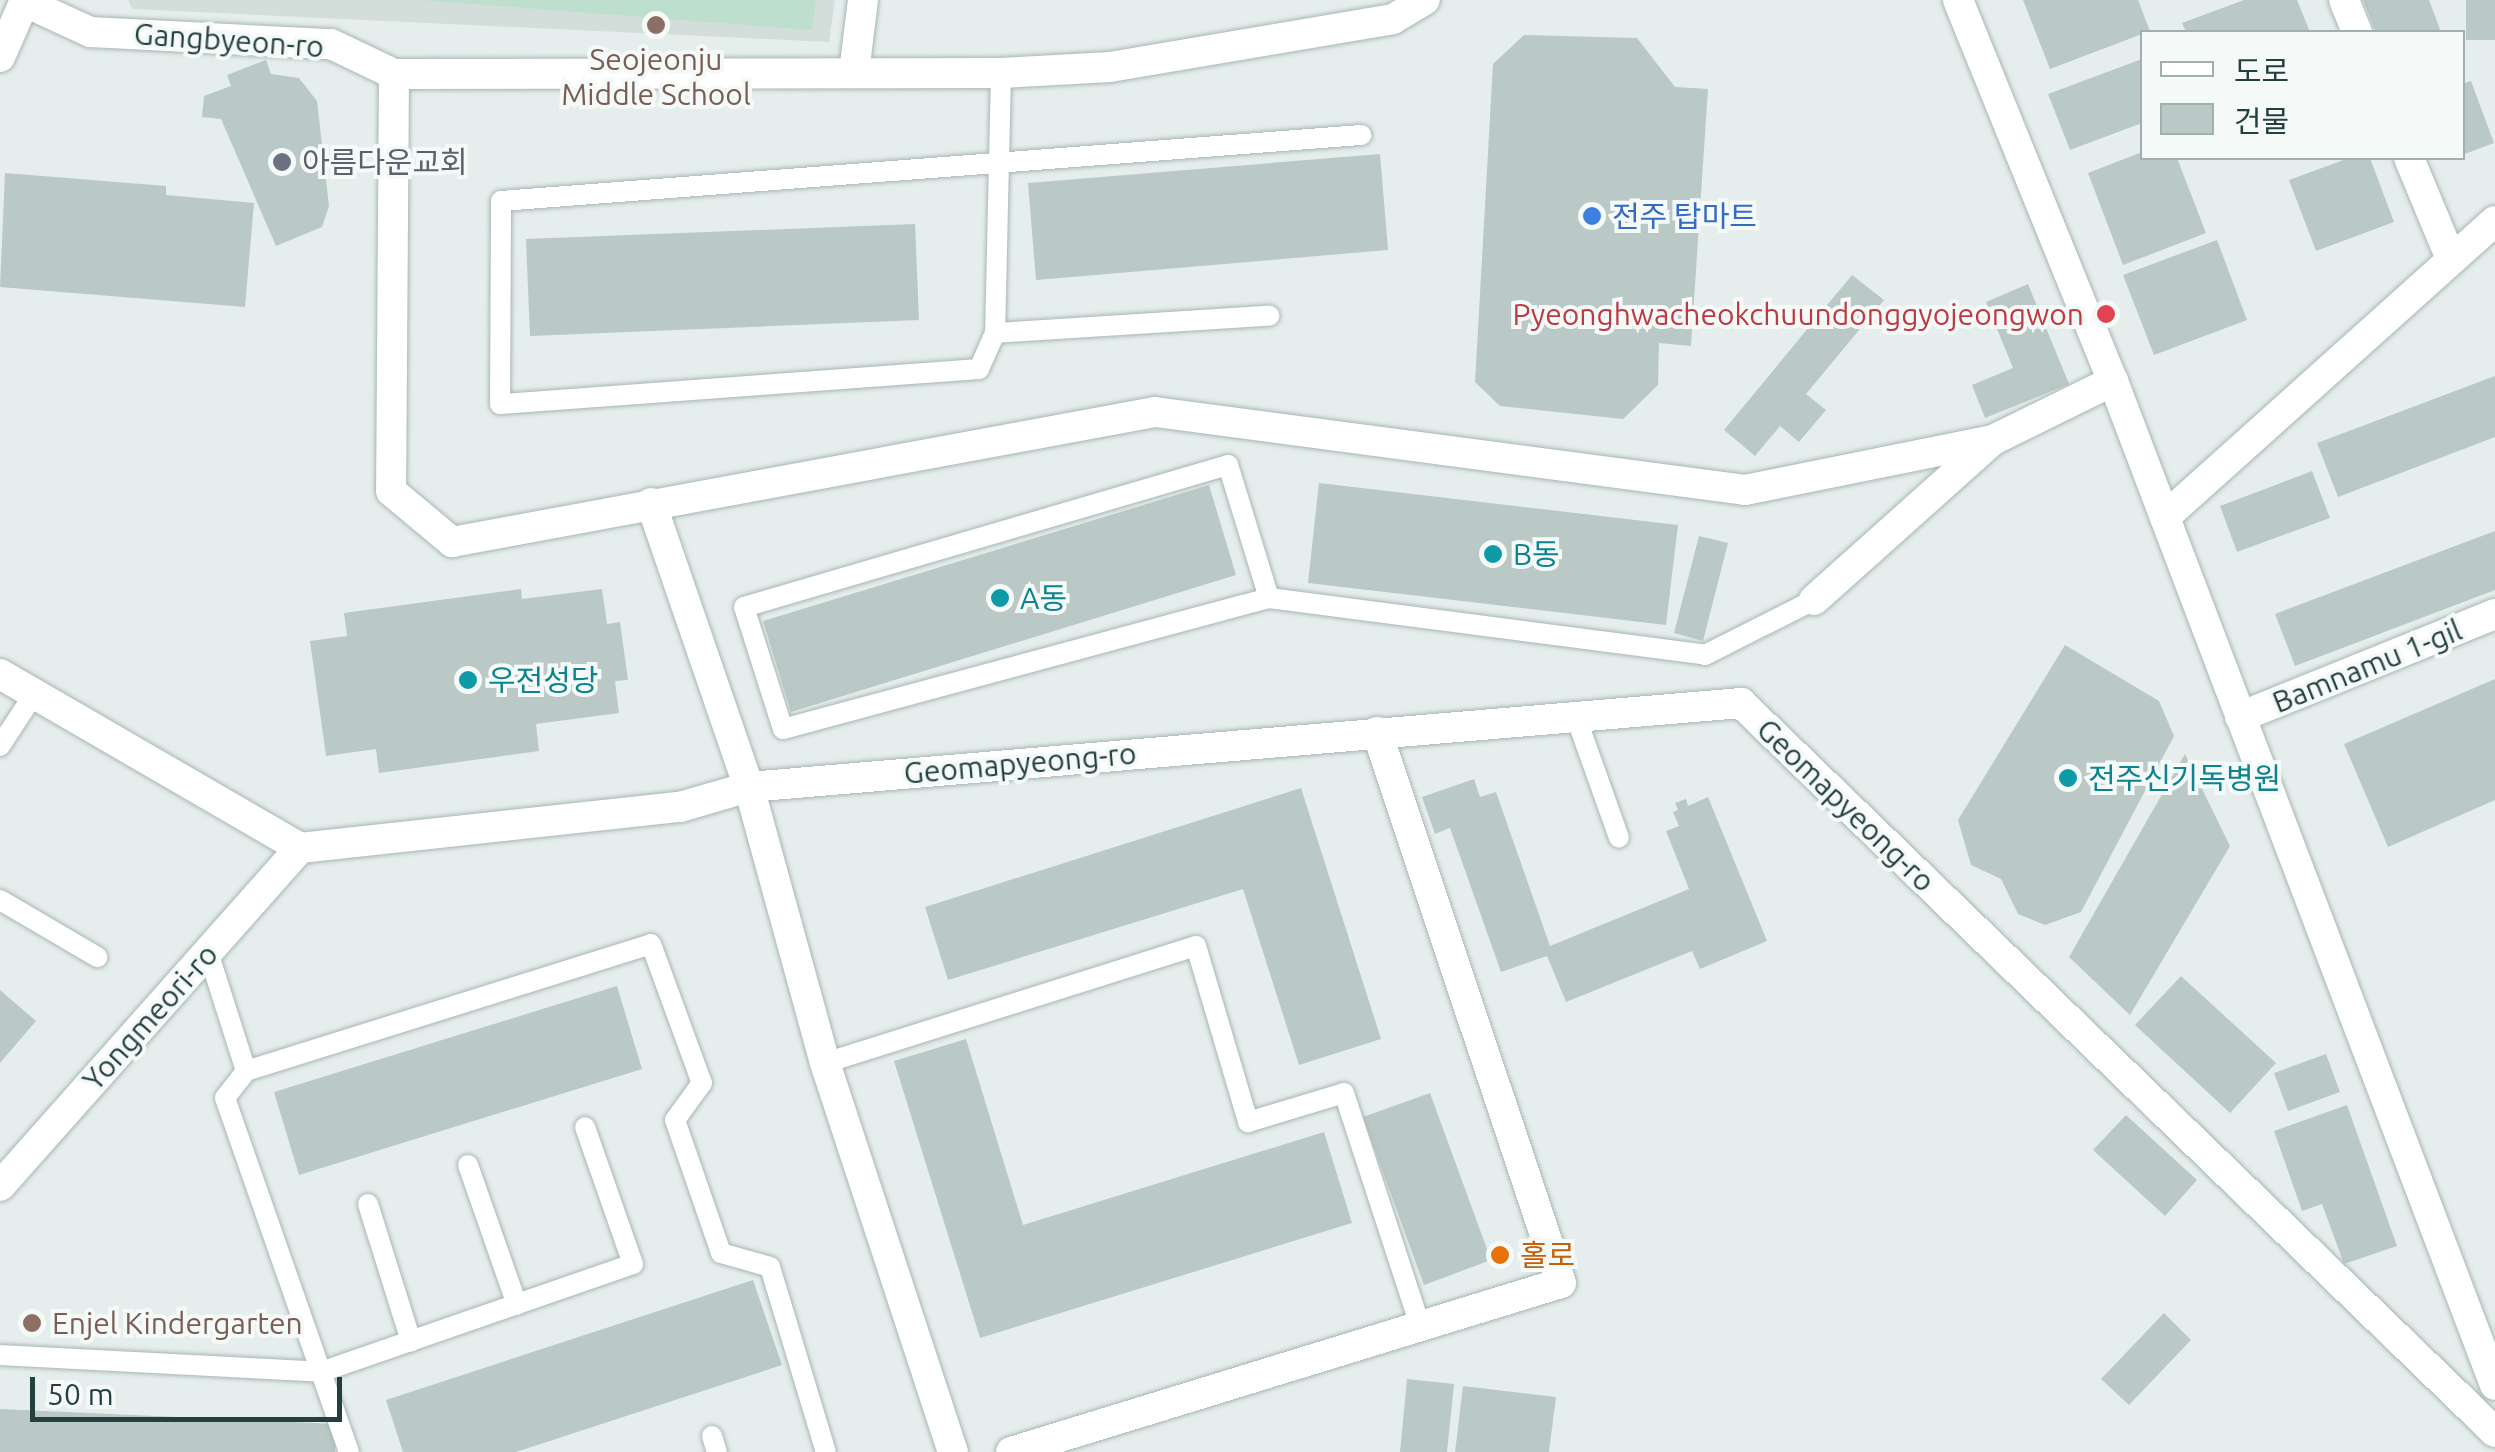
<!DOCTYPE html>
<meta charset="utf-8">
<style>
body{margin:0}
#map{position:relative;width:2495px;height:1452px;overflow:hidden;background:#e5eeec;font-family:Ubuntu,"Noto Sans KR",sans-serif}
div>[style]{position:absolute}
.built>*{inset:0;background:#d3dedb}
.green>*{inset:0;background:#bedfce}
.building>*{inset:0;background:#bac9c6}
.roads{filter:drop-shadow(0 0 2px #a7b6b5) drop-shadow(0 0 2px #a7b6b5)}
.lane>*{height:20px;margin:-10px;padding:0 10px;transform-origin:10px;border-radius:10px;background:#fff}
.street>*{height:30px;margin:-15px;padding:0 15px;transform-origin:15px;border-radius:15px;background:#fff}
.secondary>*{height:30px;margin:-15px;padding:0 15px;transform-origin:15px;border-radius:15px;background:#fff}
.dots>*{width:28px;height:28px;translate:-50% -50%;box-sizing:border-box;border:5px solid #f5faf9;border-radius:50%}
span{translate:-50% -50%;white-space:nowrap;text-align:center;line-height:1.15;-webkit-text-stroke:8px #f5faf9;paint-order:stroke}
.street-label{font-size:30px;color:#23403f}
.education-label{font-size:30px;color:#785e54}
.left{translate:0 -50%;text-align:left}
.worship-label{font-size:30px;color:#5b616d}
.shop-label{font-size:30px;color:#366cbe}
.health-label{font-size:30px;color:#be3a42}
.right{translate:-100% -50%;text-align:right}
.culture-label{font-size:30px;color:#0d838f}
.food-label{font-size:30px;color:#c56008}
.legend{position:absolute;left:2140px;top:30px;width:325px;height:130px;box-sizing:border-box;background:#f5faf9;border:2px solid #a1b0af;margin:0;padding:12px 18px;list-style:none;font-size:30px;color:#23403f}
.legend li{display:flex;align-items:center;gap:20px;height:50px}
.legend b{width:50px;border:2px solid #a1b0af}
.scale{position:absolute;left:30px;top:1377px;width:312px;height:45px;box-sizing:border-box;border:5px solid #23403f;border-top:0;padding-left:12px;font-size:30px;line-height:35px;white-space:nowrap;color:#23403f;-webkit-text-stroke:8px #f5faf9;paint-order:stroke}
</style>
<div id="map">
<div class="built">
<div style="clip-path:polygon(128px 0,835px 0,829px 42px,132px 9px)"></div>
</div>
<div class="green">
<div style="clip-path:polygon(421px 0,816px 0,812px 30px)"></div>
</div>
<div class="building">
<div style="clip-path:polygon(2023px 0,2138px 0,2150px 31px,2050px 69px)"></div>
<div style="clip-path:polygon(2244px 0,2297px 0,2310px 32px,2186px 32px,2182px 23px)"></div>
<div style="clip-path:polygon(2363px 0,2429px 0,2441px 32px,2376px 32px)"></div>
<div style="clip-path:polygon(2466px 0,2495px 0,2495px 40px,2466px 40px)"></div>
<div style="clip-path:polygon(1524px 35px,1637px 38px,1675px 87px,1708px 89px,1691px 346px,1659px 343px,1658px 385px,1623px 419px,1500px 406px,1475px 382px,1493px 64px)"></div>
<div style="clip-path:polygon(2142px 59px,2142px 123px,2070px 150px,2048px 94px)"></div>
<div style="clip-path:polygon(266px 60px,271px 74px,299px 78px,317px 101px,329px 206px,322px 227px,276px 246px,221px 119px,202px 117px,204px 96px,231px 86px,227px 75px)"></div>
<div style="clip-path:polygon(2471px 81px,2494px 143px,2462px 155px,2462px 84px)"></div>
<div style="clip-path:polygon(2142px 152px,2142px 158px,2177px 158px,2206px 233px,2123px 265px,2088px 173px)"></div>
<div style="clip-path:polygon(1380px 154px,1388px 250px,1036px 280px,1028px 183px)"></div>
<div style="clip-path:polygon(2349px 158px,2370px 158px,2394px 222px,2316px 251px,2289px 180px)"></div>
<div style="clip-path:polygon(5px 173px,166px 186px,166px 195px,254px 203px,245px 307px,0 287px)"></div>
<div style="clip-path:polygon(915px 224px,919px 320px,530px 336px,526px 239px)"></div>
<div style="clip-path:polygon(2217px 240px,2247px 320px,2154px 355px,2123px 275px)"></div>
<div style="clip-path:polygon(1852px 275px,1884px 300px,1806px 394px,1826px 410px,1799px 442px,1780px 426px,1755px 456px,1724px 430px)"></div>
<div style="clip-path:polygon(2028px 284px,2069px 384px,1985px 418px,1972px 385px,2013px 368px,1986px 302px)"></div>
<div style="clip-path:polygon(2495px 376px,2495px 437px,2338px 497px,2317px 443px)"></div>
<div style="clip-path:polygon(2312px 471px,2330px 518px,2237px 552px,2220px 506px)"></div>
<div style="clip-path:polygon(1319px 483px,1678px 525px,1666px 625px,1308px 583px)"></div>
<div style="clip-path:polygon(1209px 485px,1236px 575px,791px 712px,763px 621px)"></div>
<div style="clip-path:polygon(2495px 531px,2495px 590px,2295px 666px,2275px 614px)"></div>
<div style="clip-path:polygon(1699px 536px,1728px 543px,1703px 641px,1674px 633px)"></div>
<div style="clip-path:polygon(521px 589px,522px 599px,602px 589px,607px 624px,620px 622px,628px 680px,615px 681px,619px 713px,536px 724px,539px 751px,379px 773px,376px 749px,326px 756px,310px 641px,347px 636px,344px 613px)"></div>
<div style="clip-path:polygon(2065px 645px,2159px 701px,2174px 736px,2081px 912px,2045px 925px,2018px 914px,2001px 879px,1971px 865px,1958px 820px)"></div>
<div style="clip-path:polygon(2495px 679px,2495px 800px,2388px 847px,2344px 744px)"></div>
<div style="clip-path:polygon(2185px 754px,2230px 846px,2130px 1015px,2069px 957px)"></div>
<div style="clip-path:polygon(1474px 779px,1480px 797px,1496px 792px,1550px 946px,1689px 889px,1666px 831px,1679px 826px,1673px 812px,1678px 810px,1675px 803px,1686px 799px,1688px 806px,1708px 797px,1767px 941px,1700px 969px,1692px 951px,1566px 1002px,1547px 956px,1501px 972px,1450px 828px,1435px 834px,1422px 797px)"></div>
<div style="clip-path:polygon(1301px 788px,1381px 1039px,1299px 1065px,1243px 889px,948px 980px,925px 907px)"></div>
<div style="clip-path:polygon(2181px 976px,2276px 1063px,2230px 1113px,2135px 1025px)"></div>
<div style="clip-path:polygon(617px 986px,642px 1069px,299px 1175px,274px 1092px)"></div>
<div style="clip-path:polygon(0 990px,36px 1021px,0 1063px)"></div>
<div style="clip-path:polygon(966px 1039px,1023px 1225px,1324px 1132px,1352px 1223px,980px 1338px,894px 1061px)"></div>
<div style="clip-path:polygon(2326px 1054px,2340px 1092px,2288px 1111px,2274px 1073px)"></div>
<div style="clip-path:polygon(1430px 1093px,1491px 1260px,1424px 1285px,1363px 1117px)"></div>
<div style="clip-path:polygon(2347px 1105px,2397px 1246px,2344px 1264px,2322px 1204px,2302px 1211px,2274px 1131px)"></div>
<div style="clip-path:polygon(2126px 1115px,2197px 1180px,2165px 1216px,2093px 1150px)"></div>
<div style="clip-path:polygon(753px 1280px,782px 1365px,516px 1452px,403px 1452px,386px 1400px)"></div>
<div style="clip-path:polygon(2164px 1313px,2191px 1340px,2129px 1405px,2101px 1379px)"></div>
<div style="clip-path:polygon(1407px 1379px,1454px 1384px,1447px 1452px,1400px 1452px)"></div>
<div style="clip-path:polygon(1463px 1386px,1556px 1397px,1549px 1452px,1455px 1452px)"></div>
<div style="clip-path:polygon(0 1409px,336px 1424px,335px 1452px,0 1452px)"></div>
</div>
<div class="roads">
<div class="lane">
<div style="left:1001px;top:73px;width:260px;rotate:91.3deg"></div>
<div style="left:995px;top:333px;width:275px;rotate:-3.6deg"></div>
<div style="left:995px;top:333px;width:39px;rotate:114deg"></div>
<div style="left:979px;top:369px;width:480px;rotate:175.8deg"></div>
<div style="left:500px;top:404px;width:203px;rotate:-89.7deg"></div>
<div style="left:501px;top:201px;width:863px;rotate:-4.39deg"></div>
<div style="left:1269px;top:598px;width:139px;rotate:-107.1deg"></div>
<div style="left:1228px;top:465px;width:504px;rotate:163.65deg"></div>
<div style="left:744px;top:607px;width:128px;rotate:72.3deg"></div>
<div style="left:783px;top:729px;width:503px;rotate:-15.09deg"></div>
<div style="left:1269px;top:598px;width:440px;rotate:7.4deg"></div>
<div style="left:1705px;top:655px;width:122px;rotate:-26.8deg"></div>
<div style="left:1576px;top:717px;width:128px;rotate:70.4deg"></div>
<div style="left:0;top:746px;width:62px;rotate:-56.8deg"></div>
<div style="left:0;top:900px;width:113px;rotate:30.4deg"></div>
<div style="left:208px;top:952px;width:125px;rotate:72.3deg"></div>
<div style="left:246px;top:1071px;width:34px;rotate:128deg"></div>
<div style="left:225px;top:1098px;width:375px;rotate:70.7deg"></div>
<div style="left:825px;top:1063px;width:389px;rotate:-17.5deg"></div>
<div style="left:1196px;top:946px;width:184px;rotate:73.5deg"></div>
<div style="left:1248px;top:1122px;width:100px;rotate:-16.8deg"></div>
<div style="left:1344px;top:1093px;width:245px;rotate:71.9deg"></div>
<div style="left:246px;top:1071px;width:424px;rotate:-17.4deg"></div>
<div style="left:651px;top:944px;width:148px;rotate:69.9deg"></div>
<div style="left:702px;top:1083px;width:46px;rotate:126.1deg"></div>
<div style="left:675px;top:1120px;width:141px;rotate:70.9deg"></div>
<div style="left:721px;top:1253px;width:51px;rotate:15.9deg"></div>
<div style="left:770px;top:1267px;width:193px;rotate:73.2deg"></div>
<div style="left:468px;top:1165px;width:148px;rotate:70.7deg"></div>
<div style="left:368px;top:1204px;width:144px;rotate:72.6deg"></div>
<div style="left:0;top:1355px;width:321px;rotate:3deg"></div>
<div style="left:321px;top:1372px;width:330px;rotate:-19.1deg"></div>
<div style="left:633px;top:1264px;width:145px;rotate:-109.3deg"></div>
<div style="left:712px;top:1436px;width:17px;rotate:73deg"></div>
</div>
<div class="street">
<div style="left:2344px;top:0;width:35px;rotate:68deg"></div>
<div style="left:25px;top:2px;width:72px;rotate:24.8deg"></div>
<div style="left:90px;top:32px;width:241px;rotate:2.9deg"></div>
<div style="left:331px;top:44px;width:70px;rotate:25.5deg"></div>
<div style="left:394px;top:74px;width:607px;rotate:-0.09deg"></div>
<div style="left:1001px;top:73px;width:109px;rotate:-3.2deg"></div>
<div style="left:1110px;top:67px;width:287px;rotate:-9.6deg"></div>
<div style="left:1393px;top:19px;width:37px;rotate:-31deg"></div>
<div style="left:854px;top:73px;width:74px;rotate:-83deg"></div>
<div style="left:394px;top:74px;width:417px;rotate:90.4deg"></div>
<div style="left:391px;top:491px;width:80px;rotate:39.9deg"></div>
<div style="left:452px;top:542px;width:715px;rotate:-10.48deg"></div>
<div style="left:1155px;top:412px;width:595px;rotate:7.53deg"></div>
<div style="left:1745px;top:490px;width:253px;rotate:-11.4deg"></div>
<div style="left:1993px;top:440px;width:134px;rotate:-26.2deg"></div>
<div style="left:2409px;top:158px;width:109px;rotate:67.4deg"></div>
<div style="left:651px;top:503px;width:300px;rotate:71deg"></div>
<div style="left:749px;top:787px;width:996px;rotate:-4.84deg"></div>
<div style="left:1741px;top:703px;width:1049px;rotate:44.03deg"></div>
<div style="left:2165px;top:517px;width:443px;rotate:-41.9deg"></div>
<div style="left:1814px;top:600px;width:237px;rotate:-41.8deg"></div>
<div style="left:0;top:674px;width:347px;rotate:30.1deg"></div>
<div style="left:300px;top:848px;width:382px;rotate:-6.2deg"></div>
<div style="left:680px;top:807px;width:72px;rotate:-16.2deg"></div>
<div style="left:749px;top:787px;width:286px;rotate:74.6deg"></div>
<div style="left:825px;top:1063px;width:410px;rotate:71.8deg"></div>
<div style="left:2240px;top:717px;width:275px;rotate:-22deg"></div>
<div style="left:0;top:1186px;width:452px;rotate:-48.4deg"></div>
<div style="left:1011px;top:1452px;width:575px;rotate:-17.08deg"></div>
<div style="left:1561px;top:1283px;width:581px;rotate:-108.47deg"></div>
</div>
<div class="secondary">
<div style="left:1958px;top:0;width:411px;rotate:67.9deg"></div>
<div style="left:2113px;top:381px;width:1074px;rotate:69.17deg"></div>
<div style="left:0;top:57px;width:62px;rotate:-66.3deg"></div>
</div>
</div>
<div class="dots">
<div style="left:656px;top:25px;background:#8d6e63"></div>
<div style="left:282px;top:162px;background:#6b7280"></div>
<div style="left:1592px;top:216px;background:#3f7fe0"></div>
<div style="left:2106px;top:314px;background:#e0444e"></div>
<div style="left:1493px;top:554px;background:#0f9aa8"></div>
<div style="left:1000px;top:598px;background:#0f9aa8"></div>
<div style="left:468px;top:680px;background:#0f9aa8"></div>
<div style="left:2068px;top:778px;background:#0f9aa8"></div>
<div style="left:1500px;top:1255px;background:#e8710a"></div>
<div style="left:32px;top:1323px;background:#8d6e63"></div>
</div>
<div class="street-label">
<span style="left:229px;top:40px;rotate:4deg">Gangbyeon-ro</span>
<span style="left:2367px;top:666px;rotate:-22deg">Bamnamu 1-gil</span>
<span style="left:1020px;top:763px;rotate:-5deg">Geomapyeong-ro</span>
<span style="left:1846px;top:805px;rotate:44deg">Geomapyeong-ro</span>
<span style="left:150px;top:1017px;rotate:-48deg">Yongmeori-ro</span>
</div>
<div class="education-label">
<span style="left:656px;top:76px">Seojeonju<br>Middle School</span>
<span class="left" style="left:52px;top:1323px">Enjel Kindergarten</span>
</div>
<div class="worship-label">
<span class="left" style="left:302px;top:162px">아름다운교회</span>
</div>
<div class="shop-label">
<span class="left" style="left:1612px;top:216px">전주 탑마트</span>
</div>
<div class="health-label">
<span class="right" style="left:2084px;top:314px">Pyeonghwacheokchuundonggyojeongwon</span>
</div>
<div class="culture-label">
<span class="left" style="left:1513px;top:554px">B동</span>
<span class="left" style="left:1020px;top:598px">A동</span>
<span class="left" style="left:488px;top:680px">우전성당</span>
<span class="left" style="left:2088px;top:778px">전주신기독병원</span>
</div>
<div class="food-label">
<span class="left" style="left:1520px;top:1255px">홀로</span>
</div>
<ul class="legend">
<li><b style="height:12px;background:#fff"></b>도로</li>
<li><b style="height:28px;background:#bac9c6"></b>건물</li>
</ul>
<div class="scale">50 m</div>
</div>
